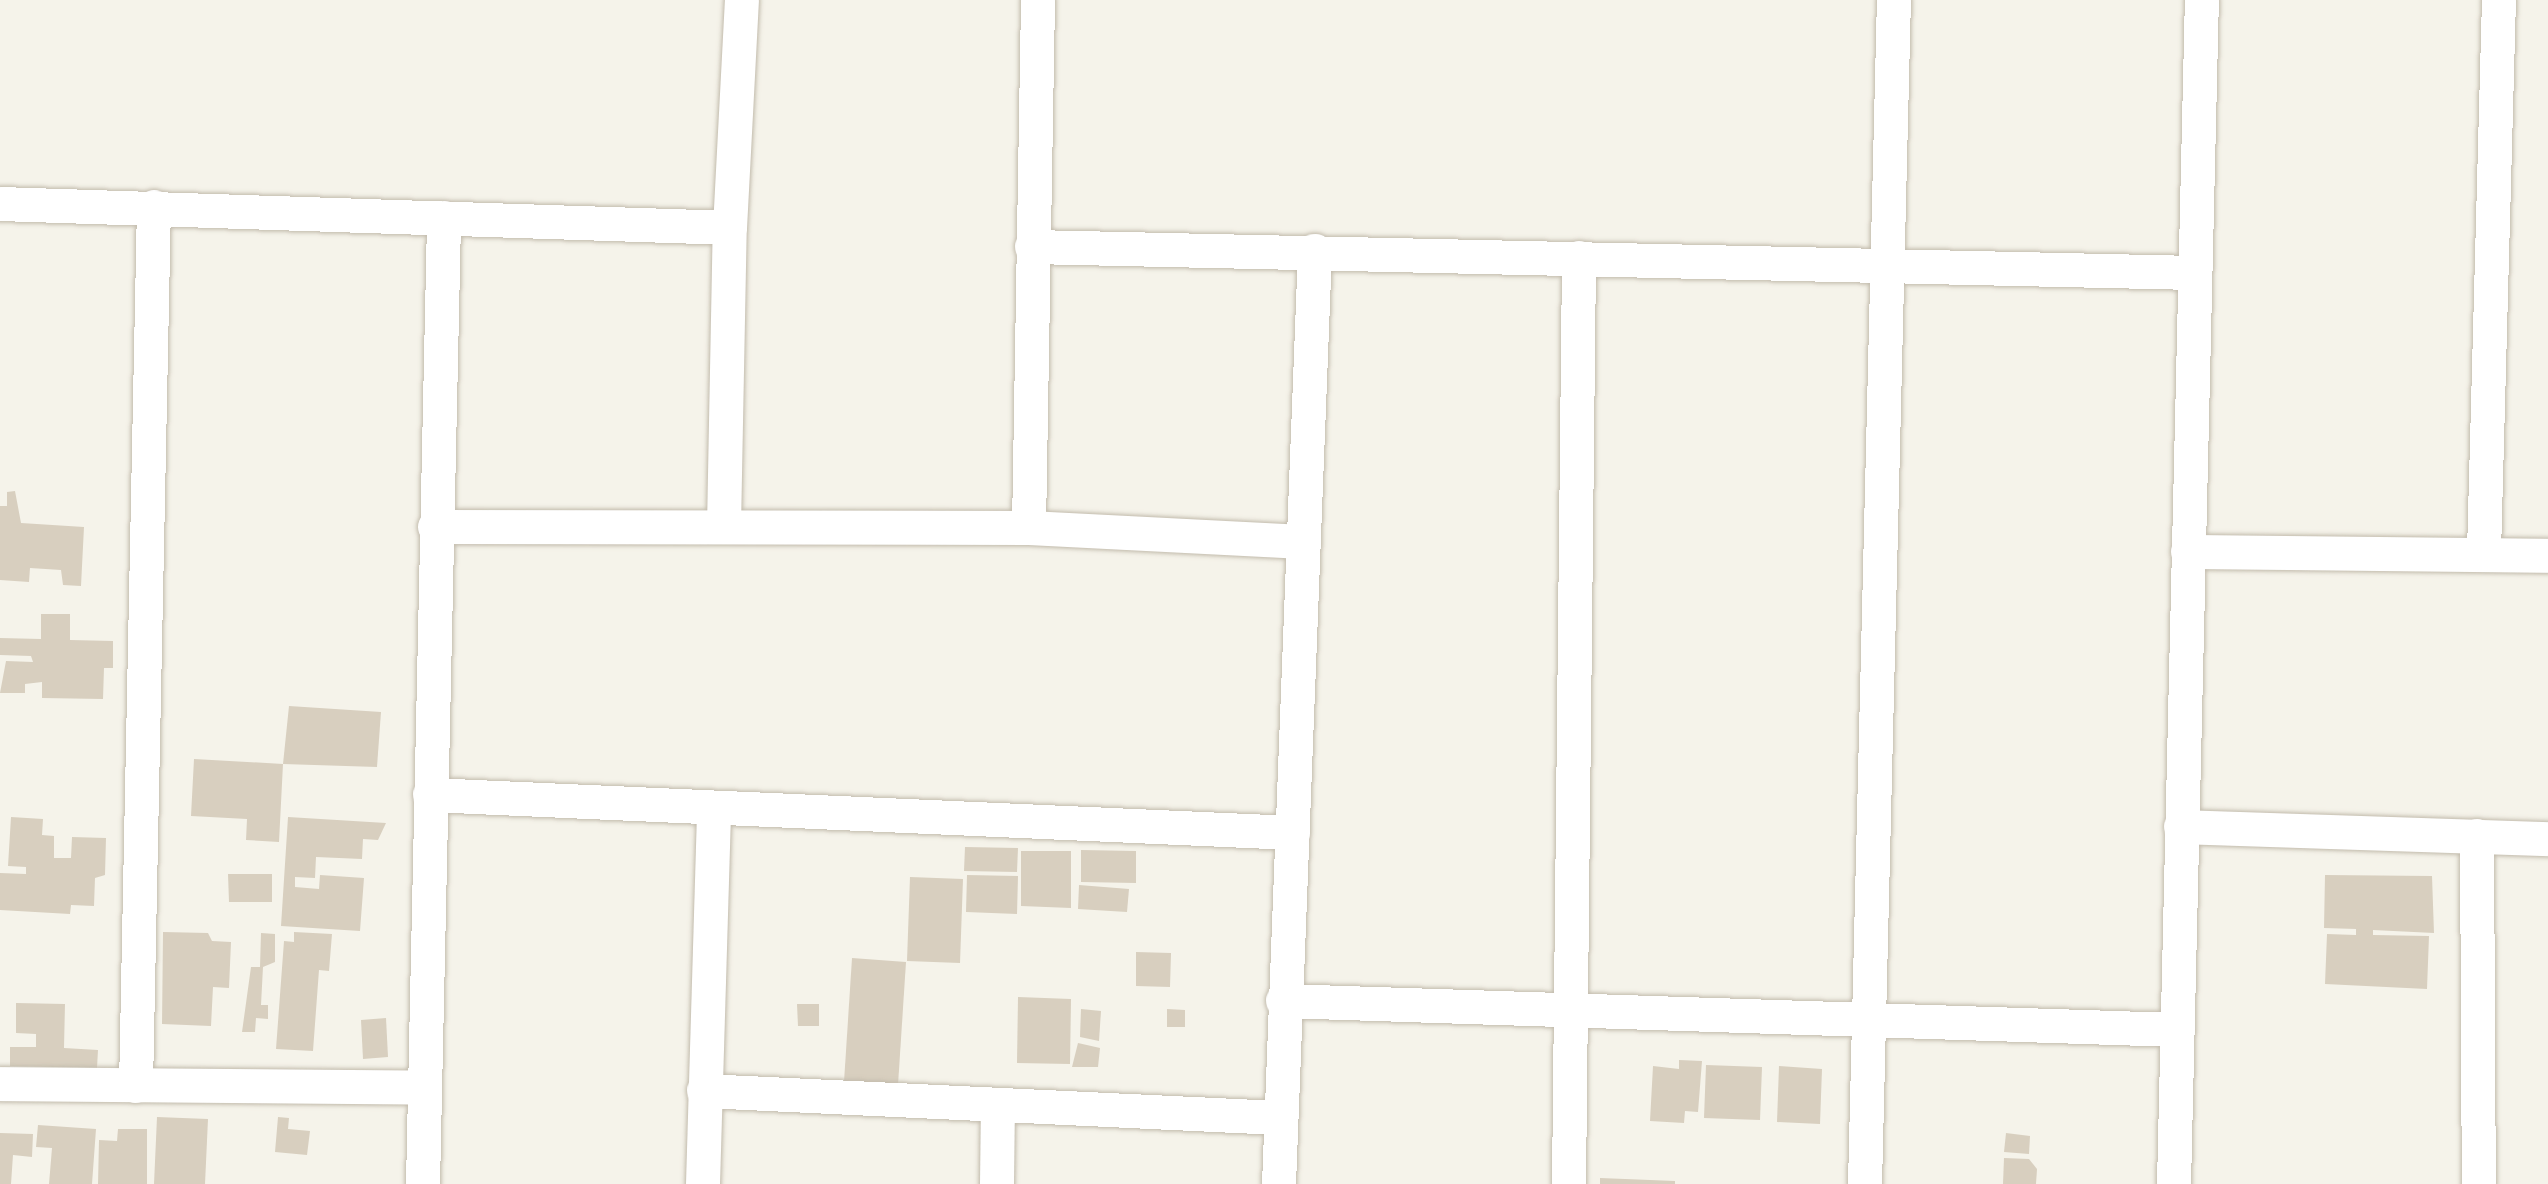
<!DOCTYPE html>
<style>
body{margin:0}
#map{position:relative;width:2548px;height:1184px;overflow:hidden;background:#f5f3ea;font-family:Figtree,sans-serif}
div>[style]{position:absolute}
.building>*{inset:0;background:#d8cfbf}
.roads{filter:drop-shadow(0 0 2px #c2bbac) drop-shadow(0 0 2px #c2bbac)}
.street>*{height:34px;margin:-17px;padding:0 17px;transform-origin:17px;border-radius:17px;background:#fff}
span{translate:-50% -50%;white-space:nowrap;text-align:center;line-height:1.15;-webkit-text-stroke:8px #fff;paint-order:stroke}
</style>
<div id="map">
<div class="building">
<div style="clip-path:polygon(15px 491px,21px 523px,84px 527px,81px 586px,63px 585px,61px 570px,30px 568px,29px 582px,0 580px,0 506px,7px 506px,7px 492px)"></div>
<div style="clip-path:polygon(41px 614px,70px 614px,70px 640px,113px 641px,113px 668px,104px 668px,103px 699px,42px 698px,42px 682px,25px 684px,25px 693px,0 693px,6px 661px,33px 662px,31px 656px,0 655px,0 638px,41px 639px)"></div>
<div style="clip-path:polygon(289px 706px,381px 712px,377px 767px,283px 764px)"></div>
<div style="clip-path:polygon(194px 759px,283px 764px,279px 842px,246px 840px,247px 819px,191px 816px)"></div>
<div style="clip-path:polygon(11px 817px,43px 819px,42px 835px,54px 836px,54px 858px,71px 858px,72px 837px,106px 838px,105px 875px,95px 878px,94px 906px,71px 905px,70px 914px,0 910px,0 873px,26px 874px,26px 867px,8px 866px)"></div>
<div style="clip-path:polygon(288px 817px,386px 823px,378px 840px,363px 839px,362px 859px,316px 857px,315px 878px,295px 877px,295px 887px,319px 889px,320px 875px,364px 878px,360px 931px,281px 926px)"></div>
<div style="clip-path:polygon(965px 847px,1018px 848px,1017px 872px,964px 871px)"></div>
<div style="clip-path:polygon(1081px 850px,1136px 851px,1136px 883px,1081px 882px)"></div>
<div style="clip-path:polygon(1021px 851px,1071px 851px,1071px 908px,1021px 906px)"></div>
<div style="clip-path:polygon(228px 874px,272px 874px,272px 902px,229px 902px)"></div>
<div style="clip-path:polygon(967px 875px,1018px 876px,1017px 914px,966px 912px)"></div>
<div style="clip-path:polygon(2325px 875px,2432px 876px,2434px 933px,2373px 930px,2373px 935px,2429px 936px,2427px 989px,2325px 984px,2327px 934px,2356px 935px,2356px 929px,2324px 928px)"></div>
<div style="clip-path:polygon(910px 877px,963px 879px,960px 963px,907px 961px)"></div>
<div style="clip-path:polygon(1079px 885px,1129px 889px,1127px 912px,1078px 909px)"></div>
<div style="clip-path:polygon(163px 932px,208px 933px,212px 941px,231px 942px,229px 988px,213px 987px,211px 1026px,162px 1024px)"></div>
<div style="clip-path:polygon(294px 932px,332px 934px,329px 971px,319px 970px,313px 1051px,276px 1049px,284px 941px,294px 942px)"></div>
<div style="clip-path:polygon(261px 933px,275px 934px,275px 962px,263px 967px,261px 1005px,268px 1005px,268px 1019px,256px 1018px,255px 1032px,242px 1032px,251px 967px,260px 967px)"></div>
<div style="clip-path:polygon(1136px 952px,1171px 953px,1170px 987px,1136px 986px)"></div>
<div style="clip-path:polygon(852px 958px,906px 962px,898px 1085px,844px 1082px)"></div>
<div style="clip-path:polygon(1018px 997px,1071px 999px,1070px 1064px,1017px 1063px)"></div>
<div style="clip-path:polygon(16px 1003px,65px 1004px,64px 1048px,98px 1050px,97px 1068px,10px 1066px,10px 1047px,36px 1047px,36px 1034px,16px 1033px)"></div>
<div style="clip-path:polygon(797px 1004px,819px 1004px,819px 1026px,798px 1026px)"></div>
<div style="clip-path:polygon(1081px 1009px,1101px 1011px,1099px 1041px,1080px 1037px)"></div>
<div style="clip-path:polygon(1167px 1009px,1185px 1010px,1185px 1027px,1167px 1027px)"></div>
<div style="clip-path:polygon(386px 1018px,388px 1057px,363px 1059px,361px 1020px)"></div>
<div style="clip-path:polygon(1078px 1043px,1100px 1048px,1098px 1067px,1072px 1067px)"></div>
<div style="clip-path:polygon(1679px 1060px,1702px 1061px,1698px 1112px,1685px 1111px,1684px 1123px,1650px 1121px,1653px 1066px,1679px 1069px)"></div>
<div style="clip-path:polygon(1706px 1065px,1762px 1067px,1760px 1120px,1704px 1118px)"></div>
<div style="clip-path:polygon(1779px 1066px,1822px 1069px,1820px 1124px,1777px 1122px)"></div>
<div style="clip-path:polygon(157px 1117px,208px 1119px,205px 1184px,154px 1184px)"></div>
<div style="clip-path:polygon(278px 1117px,289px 1118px,288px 1129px,310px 1131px,307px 1155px,275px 1152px)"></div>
<div style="clip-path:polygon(38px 1125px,96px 1129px,92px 1184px,49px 1184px,52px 1148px,36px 1147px)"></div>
<div style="clip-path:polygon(118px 1129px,147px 1129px,147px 1184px,98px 1184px,99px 1140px,117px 1141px)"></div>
<div style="clip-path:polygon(0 1133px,33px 1134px,32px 1157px,13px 1155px,11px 1184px,0 1184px)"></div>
<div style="clip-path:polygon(2006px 1133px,2030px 1136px,2029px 1154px,2004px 1152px)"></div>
<div style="clip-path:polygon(2004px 1158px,2029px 1159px,2037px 1169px,2036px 1184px,2003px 1184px)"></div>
<div style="clip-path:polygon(1600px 1178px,1675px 1181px,1675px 1184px,1600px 1184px)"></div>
</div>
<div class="roads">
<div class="street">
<div style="left:0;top:204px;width:730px;rotate:1.88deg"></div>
<div style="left:1032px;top:247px;width:1163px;rotate:1.28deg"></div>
<div style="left:435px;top:527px;width:594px;rotate:0.1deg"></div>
<div style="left:1029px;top:528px;width:275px;rotate:2.9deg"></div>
<div style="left:724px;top:527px;width:299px;rotate:-88.9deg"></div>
<div style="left:730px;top:228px;width:228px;rotate:-87deg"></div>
<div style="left:1029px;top:528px;width:528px;rotate:-89.02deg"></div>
<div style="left:2188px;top:552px;width:360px;rotate:0.6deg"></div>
<div style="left:2484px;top:553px;width:553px;rotate:-88.45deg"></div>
<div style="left:430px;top:795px;width:864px;rotate:2.52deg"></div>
<div style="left:2181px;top:827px;width:367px;rotate:1.9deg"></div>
<div style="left:2477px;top:836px;width:348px;rotate:89.7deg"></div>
<div style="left:1283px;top:1001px;width:893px;rotate:1.86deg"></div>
<div style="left:0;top:1084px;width:425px;rotate:0.5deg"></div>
<div style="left:136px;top:1086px;width:879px;rotate:-88.83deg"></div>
<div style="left:704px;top:1091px;width:576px;rotate:2.69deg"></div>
<div style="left:423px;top:1184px;width:966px;rotate:-88.75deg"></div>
<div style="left:703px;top:1184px;width:376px;rotate:-88.3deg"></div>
<div style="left:997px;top:1184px;width:79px;rotate:-89.3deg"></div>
<div style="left:1279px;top:1184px;width:934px;rotate:-87.79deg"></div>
<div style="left:1569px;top:1184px;width:926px;rotate:-89.38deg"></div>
<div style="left:1865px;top:1184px;width:1184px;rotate:-88.6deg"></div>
<div style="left:2174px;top:1184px;width:1184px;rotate:-88.65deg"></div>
</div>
</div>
</div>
